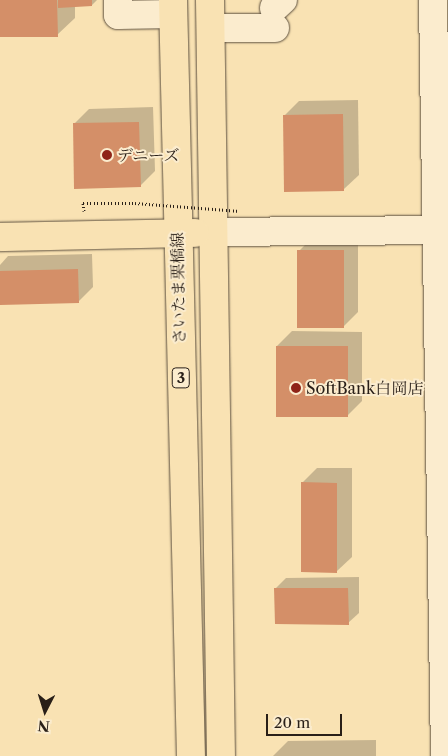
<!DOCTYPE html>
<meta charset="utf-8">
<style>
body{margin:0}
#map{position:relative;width:448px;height:756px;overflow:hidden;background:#f9e2b3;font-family:"Libre Caslon Text","Noto Serif JP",serif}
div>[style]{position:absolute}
.shadow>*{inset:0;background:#0003}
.building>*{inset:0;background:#d48f68}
.path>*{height:3px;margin-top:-1.5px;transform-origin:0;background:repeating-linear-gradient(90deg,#291f18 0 1px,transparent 0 3.5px)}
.roads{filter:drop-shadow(0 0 1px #5d503f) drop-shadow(0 0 1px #5d503f)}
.minor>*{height:28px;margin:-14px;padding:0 14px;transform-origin:14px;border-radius:14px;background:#fbecce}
.major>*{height:28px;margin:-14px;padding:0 14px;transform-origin:14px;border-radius:14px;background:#f9e2b3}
.path-bridge>*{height:3px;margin-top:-1.5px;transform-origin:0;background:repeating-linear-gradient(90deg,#291f18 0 1px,transparent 0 3.5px)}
.dots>*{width:14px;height:14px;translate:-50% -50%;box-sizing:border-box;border:2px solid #fbecce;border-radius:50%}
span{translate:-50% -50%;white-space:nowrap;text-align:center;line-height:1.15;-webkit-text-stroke:4px #fbecce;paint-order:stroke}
.shield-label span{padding:1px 4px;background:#fbecce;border:1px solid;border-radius:4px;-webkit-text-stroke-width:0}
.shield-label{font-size:15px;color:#291f18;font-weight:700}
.poi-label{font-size:16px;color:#291f18}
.left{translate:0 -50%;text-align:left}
.street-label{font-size:16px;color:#291f18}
.north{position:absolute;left:20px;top:686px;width:50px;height:50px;-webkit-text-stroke:4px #fbecce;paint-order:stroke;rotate:185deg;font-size:14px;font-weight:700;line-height:20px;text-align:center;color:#291f18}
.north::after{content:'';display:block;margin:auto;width:18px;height:22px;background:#291f18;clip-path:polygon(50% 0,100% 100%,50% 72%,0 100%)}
.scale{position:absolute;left:266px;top:714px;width:76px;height:22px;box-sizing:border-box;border:2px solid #291f18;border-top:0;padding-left:6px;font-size:15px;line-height:18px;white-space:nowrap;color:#291f18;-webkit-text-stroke:4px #fbecce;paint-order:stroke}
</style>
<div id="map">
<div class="shadow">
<div style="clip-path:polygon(0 0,97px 0,92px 5px,75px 6px,75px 18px,57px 35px,0 36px)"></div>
<div style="clip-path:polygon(358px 100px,359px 175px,344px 189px,284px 116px,299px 101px)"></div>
<div style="clip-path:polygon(153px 107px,155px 171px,140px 186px,74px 124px,89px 109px)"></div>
<div style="clip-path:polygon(314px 236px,358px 236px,358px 312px,343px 327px,299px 251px)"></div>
<div style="clip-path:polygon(92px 254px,93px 287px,78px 302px,0 304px,0 265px,8px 256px)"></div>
<div style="clip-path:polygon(292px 331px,362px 332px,362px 401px,347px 416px,277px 346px)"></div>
<div style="clip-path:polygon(317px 468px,352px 468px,352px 557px,337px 571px,302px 483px)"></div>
<div style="clip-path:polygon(359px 577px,359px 613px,348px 623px,276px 588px,286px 578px)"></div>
<div style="clip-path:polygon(376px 740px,376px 756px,273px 756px,288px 741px)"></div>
</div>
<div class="building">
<div style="clip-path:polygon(0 0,57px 0,58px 37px,0 37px)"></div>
<div style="clip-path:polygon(58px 0,92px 0,92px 6px,58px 8px)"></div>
<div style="clip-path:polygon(343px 114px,344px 191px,284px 192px,283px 115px)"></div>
<div style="clip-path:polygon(139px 122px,141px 187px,74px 189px,73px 123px)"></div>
<div style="clip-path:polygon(297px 250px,344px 250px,344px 328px,297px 328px)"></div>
<div style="clip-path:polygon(78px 269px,79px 303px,0 305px,0 271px)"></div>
<div style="clip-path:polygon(276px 346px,348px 346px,348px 417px,276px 417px)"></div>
<div style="clip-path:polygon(301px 482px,337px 483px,337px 573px,301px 572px)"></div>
<div style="clip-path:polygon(274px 588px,348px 588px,349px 625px,275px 624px)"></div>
</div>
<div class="path">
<div style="left:84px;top:211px;width:8px;rotate:-97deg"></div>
<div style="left:83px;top:203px;width:52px"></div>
</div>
<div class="roads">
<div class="minor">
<div style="left:118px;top:0;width:15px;rotate:90deg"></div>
<div style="left:118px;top:15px;width:55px;rotate:-1deg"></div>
<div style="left:433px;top:0;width:756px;rotate:89.09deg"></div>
<div style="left:274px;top:8px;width:12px;rotate:-42deg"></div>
<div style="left:211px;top:28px;width:64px"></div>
<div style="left:214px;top:232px;width:234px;rotate:-0.5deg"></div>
</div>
<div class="major">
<div style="left:173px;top:0;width:756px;rotate:88.64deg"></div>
<div style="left:210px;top:0;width:756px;rotate:89.17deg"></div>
<div style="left:0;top:237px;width:195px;rotate:-1.2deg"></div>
</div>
</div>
<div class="path-bridge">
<div style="left:135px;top:203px;width:105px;rotate:4.4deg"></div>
</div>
<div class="dots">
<div style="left:107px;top:155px;background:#8f2418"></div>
<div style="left:296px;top:388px;background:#8f2418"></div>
</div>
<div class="shield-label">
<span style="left:181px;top:378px">3</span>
</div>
<div class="poi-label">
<span class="left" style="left:117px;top:155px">デニーズ</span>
<span class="left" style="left:306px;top:388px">SoftBank白岡店</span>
</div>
<div class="street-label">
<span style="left:178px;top:288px;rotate:-91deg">さいたま栗橋線</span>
</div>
<div class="north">N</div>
<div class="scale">20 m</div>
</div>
